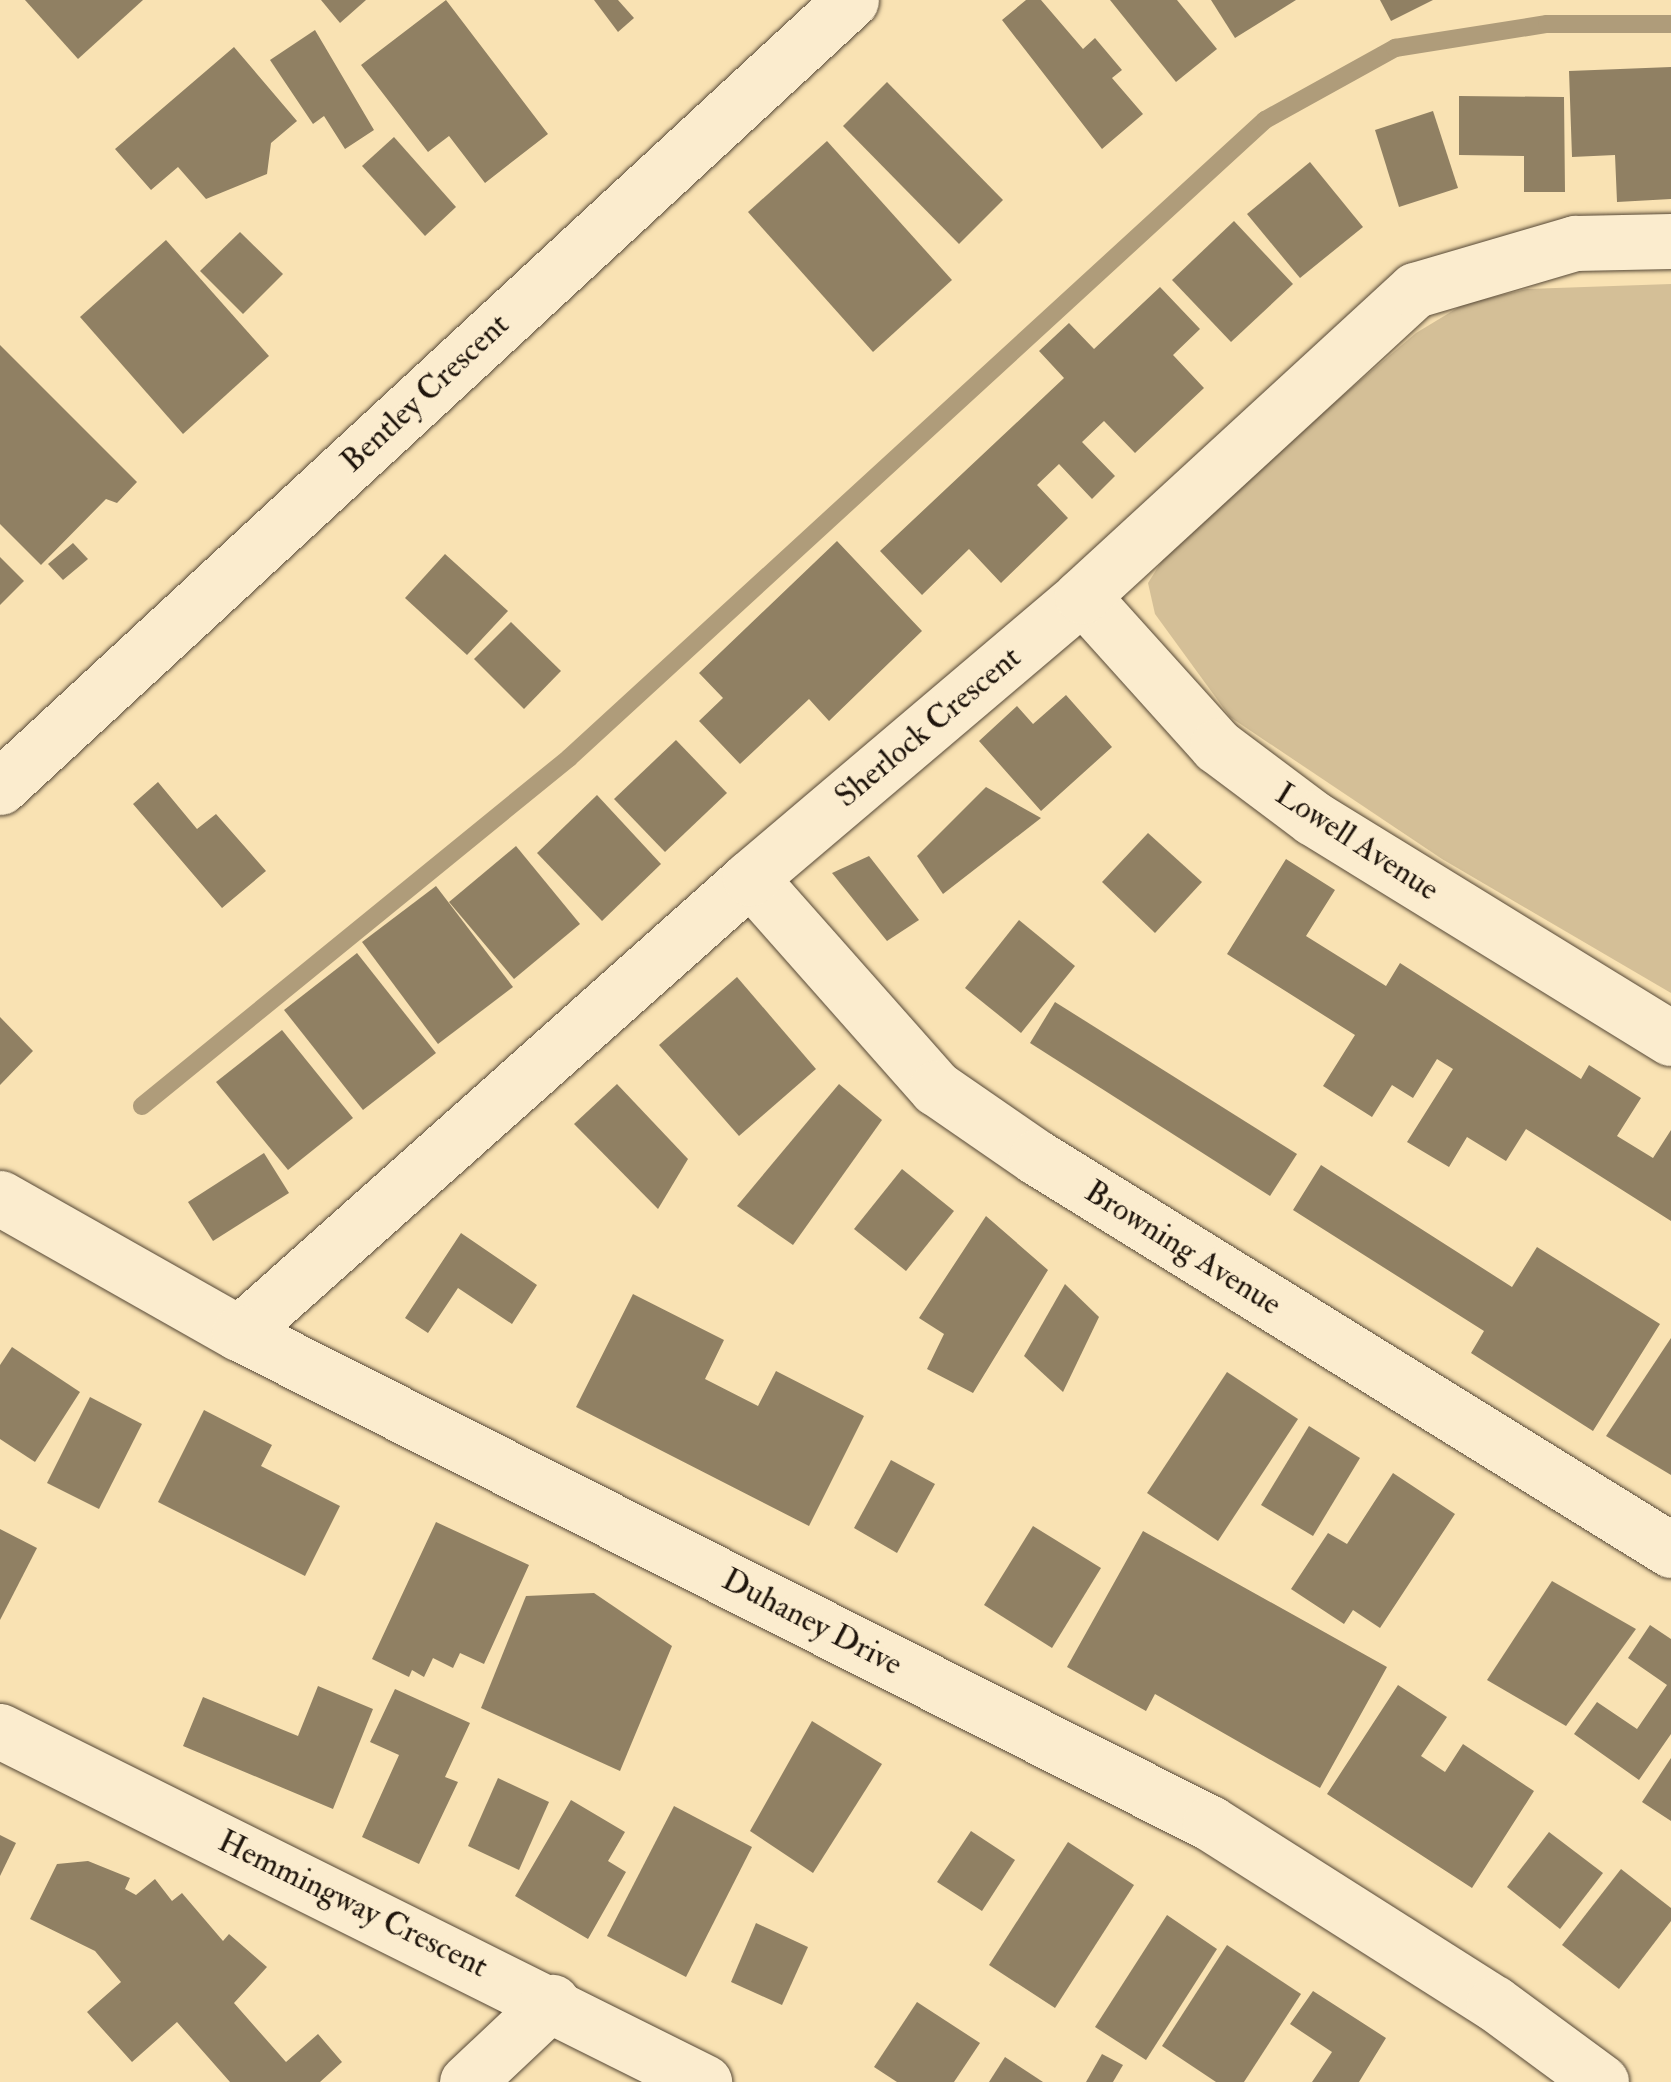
<!DOCTYPE html>
<style>
body{margin:0}
#map{position:relative;width:1671px;height:2082px;overflow:hidden;background:#f9e2b3;font-family:"IM FELL Double Pica",serif}
div>[style]{position:absolute}
.green>*{inset:0;background:#d4bf97}
.stream>*{height:18px;margin:-9px;padding:0 9px;transform-origin:9px;border-radius:9px;background:#af9c7a}
.building>*{inset:0;background:#908063}
.roads{filter:drop-shadow(0 0 2px #564836) drop-shadow(0 0 2px #564836)}
.minor>*{height:55px;margin:-27.5px;padding:0 27.5px;transform-origin:27.5px;border-radius:27.5px;background:#fbecce}
.tertiary>*{height:55px;margin:-27.5px;padding:0 27.5px;transform-origin:27.5px;border-radius:27.5px;background:#fbecce}
span{translate:-50% -50%;white-space:nowrap;text-align:center;line-height:1.15;-webkit-text-stroke:9px #fbecce;paint-order:stroke}
.street-label{font-size:32px;color:#1f150c}
</style>
<div id="map">
<div class="green">
<div style="clip-path:polygon(1671px 284px,1671px 993px,1442px 859px,1230px 717px,1155px 614px,1148px 583px,1177px 537px,1416px 333px,1464px 304px,1527px 289px)"></div>
</div>
<div class="stream">
<div style="left:142px;top:1106px;width:551px;rotate:-39.18deg"></div>
<div style="left:569px;top:758px;width:944px;rotate:-42.51deg"></div>
<div style="left:1265px;top:120px;width:149px;rotate:-29deg"></div>
<div style="left:1395px;top:48px;width:154px;rotate:-9deg"></div>
<div style="left:1547px;top:24px;width:124px"></div>
</div>
<div class="building">
<div style="clip-path:polygon(25px 0,143px 0,78px 59px)"></div>
<div style="clip-path:polygon(321px 0,366px 0,340px 23px)"></div>
<div style="clip-path:polygon(446px 0,548px 134px,485px 183px,449px 136px,428px 152px,361px 65px)"></div>
<div style="clip-path:polygon(594px 0,618px 0,634px 18px,618px 32px)"></div>
<div style="clip-path:polygon(1026px 0,1041px 0,1083px 49px,1095px 38px,1122px 70px,1112px 78px,1143px 114px,1102px 149px,1002px 20px)"></div>
<div style="clip-path:polygon(1110px 0,1177px 0,1217px 49px,1176px 82px)"></div>
<div style="clip-path:polygon(1211px 0,1296px 0,1235px 38px)"></div>
<div style="clip-path:polygon(1380px 0,1433px 0,1391px 21px)"></div>
<div style="clip-path:polygon(315px 30px,374px 130px,345px 149px,324px 116px,313px 124px,270px 60px)"></div>
<div style="clip-path:polygon(234px 47px,297px 121px,271px 143px,267px 174px,206px 199px,178px 167px,151px 190px,115px 149px)"></div>
<div style="clip-path:polygon(1671px 67px,1671px 199px,1617px 202px,1615px 155px,1572px 157px,1569px 71px)"></div>
<div style="clip-path:polygon(887px 82px,1003px 200px,959px 244px,843px 126px)"></div>
<div style="clip-path:polygon(1459px 96px,1564px 97px,1565px 192px,1524px 192px,1524px 156px,1459px 155px)"></div>
<div style="clip-path:polygon(1433px 111px,1458px 188px,1399px 207px,1375px 130px)"></div>
<div style="clip-path:polygon(394px 137px,456px 207px,425px 236px,362px 166px)"></div>
<div style="clip-path:polygon(827px 141px,952px 280px,873px 352px,748px 212px)"></div>
<div style="clip-path:polygon(1310px 162px,1363px 227px,1300px 278px,1247px 214px)"></div>
<div style="clip-path:polygon(1234px 221px,1293px 284px,1231px 342px,1172px 280px)"></div>
<div style="clip-path:polygon(240px 232px,283px 274px,243px 314px,200px 271px)"></div>
<div style="clip-path:polygon(166px 240px,269px 356px,183px 434px,80px 317px)"></div>
<div style="clip-path:polygon(1160px 287px,1200px 329px,1173px 355px,1204px 388px,1135px 453px,1104px 421px,1082px 442px,1115px 476px,1092px 499px,1059px 464px,1037px 485px,1068px 518px,1001px 583px,969px 549px,922px 595px,880px 551px,1064px 378px,1039px 351px,1069px 323px,1094px 349px)"></div>
<div style="clip-path:polygon(0 345px,137px 482px,117px 503px,106px 499px,41px 565px,0 524px)"></div>
<div style="clip-path:polygon(837px 541px,922px 631px,829px 721px,809px 699px,740px 764px,699px 721px,723px 698px,699px 673px)"></div>
<div style="clip-path:polygon(73px 543px,88px 559px,63px 580px,48px 564px)"></div>
<div style="clip-path:polygon(445px 554px,508px 611px,467px 655px,405px 598px)"></div>
<div style="clip-path:polygon(0 557px,24px 581px,0 605px)"></div>
<div style="clip-path:polygon(511px 622px,561px 671px,524px 709px,474px 659px)"></div>
<div style="clip-path:polygon(1066px 695px,1112px 747px,1041px 811px,979px 741px,1017px 706px,1033px 724px)"></div>
<div style="clip-path:polygon(676px 740px,727px 793px,665px 852px,614px 799px)"></div>
<div style="clip-path:polygon(158px 782px,197px 829px,216px 814px,266px 871px,222px 908px,133px 804px)"></div>
<div style="clip-path:polygon(986px 787px,1041px 818px,943px 894px,917px 856px)"></div>
<div style="clip-path:polygon(597px 795px,661px 864px,602px 921px,537px 853px)"></div>
<div style="clip-path:polygon(1148px 833px,1202px 882px,1155px 933px,1102px 882px)"></div>
<div style="clip-path:polygon(516px 846px,580px 924px,514px 979px,449px 902px)"></div>
<div style="clip-path:polygon(869px 856px,919px 920px,887px 941px,832px 873px)"></div>
<div style="clip-path:polygon(1286px 859px,1335px 890px,1306px 936px,1386px 986px,1400px 963px,1581px 1079px,1589px 1065px,1641px 1098px,1617px 1136px,1653px 1158px,1671px 1130px,1671px 1221px,1526px 1129px,1506px 1161px,1467px 1137px,1449px 1167px,1407px 1142px,1453px 1069px,1437px 1059px,1413px 1098px,1392px 1085px,1372px 1117px,1323px 1086px,1355px 1035px,1227px 954px)"></div>
<div style="clip-path:polygon(436px 886px,513px 987px,438px 1044px,362px 942px)"></div>
<div style="clip-path:polygon(1019px 920px,1075px 966px,1021px 1033px,965px 988px)"></div>
<div style="clip-path:polygon(357px 953px,436px 1053px,363px 1110px,284px 1010px)"></div>
<div style="clip-path:polygon(737px 977px,816px 1069px,739px 1136px,659px 1045px)"></div>
<div style="clip-path:polygon(1055px 1002px,1297px 1154px,1270px 1196px,1030px 1043px)"></div>
<div style="clip-path:polygon(0 1017px,33px 1051px,0 1085px)"></div>
<div style="clip-path:polygon(282px 1030px,353px 1118px,288px 1170px,216px 1082px)"></div>
<div style="clip-path:polygon(617px 1084px,688px 1159px,658px 1209px,574px 1124px)"></div>
<div style="clip-path:polygon(839px 1084px,882px 1120px,793px 1245px,737px 1206px)"></div>
<div style="clip-path:polygon(264px 1153px,289px 1193px,213px 1241px,188px 1202px)"></div>
<div style="clip-path:polygon(1321px 1165px,1512px 1287px,1537px 1247px,1660px 1324px,1593px 1431px,1471px 1353px,1484px 1331px,1293px 1210px)"></div>
<div style="clip-path:polygon(902px 1169px,954px 1211px,906px 1271px,854px 1229px)"></div>
<div style="clip-path:polygon(986px 1216px,1048px 1270px,973px 1393px,927px 1369px,944px 1334px,919px 1318px)"></div>
<div style="clip-path:polygon(461px 1233px,537px 1285px,512px 1324px,458px 1288px,428px 1333px,405px 1318px)"></div>
<div style="clip-path:polygon(1065px 1284px,1099px 1317px,1063px 1392px,1024px 1356px)"></div>
<div style="clip-path:polygon(633px 1294px,724px 1340px,705px 1379px,758px 1406px,776px 1371px,864px 1416px,809px 1526px,576px 1407px)"></div>
<div style="clip-path:polygon(1671px 1338px,1671px 1475px,1606px 1436px)"></div>
<div style="clip-path:polygon(12px 1347px,80px 1392px,35px 1462px,0 1439px,0 1365px)"></div>
<div style="clip-path:polygon(1227px 1372px,1298px 1419px,1218px 1541px,1147px 1493px)"></div>
<div style="clip-path:polygon(90px 1397px,142px 1424px,99px 1509px,47px 1483px)"></div>
<div style="clip-path:polygon(204px 1410px,272px 1445px,261px 1466px,340px 1506px,305px 1576px,158px 1502px)"></div>
<div style="clip-path:polygon(1309px 1426px,1360px 1458px,1313px 1536px,1261px 1505px)"></div>
<div style="clip-path:polygon(891px 1460px,935px 1484px,897px 1553px,854px 1528px)"></div>
<div style="clip-path:polygon(1393px 1473px,1455px 1514px,1380px 1628px,1353px 1610px,1344px 1624px,1291px 1589px,1328px 1533px,1347px 1544px)"></div>
<div style="clip-path:polygon(436px 1522px,529px 1565px,484px 1664px,460px 1653px,453px 1668px,433px 1658px,424px 1677px,412px 1670px,409px 1677px,372px 1659px)"></div>
<div style="clip-path:polygon(1033px 1526px,1101px 1568px,1052px 1648px,984px 1605px)"></div>
<div style="clip-path:polygon(0 1529px,37px 1548px,0 1620px)"></div>
<div style="clip-path:polygon(1143px 1531px,1387px 1667px,1320px 1788px,1155px 1694px,1146px 1711px,1067px 1667px)"></div>
<div style="clip-path:polygon(1552px 1581px,1636px 1629px,1566px 1726px,1487px 1680px)"></div>
<div style="clip-path:polygon(594px 1593px,672px 1646px,620px 1771px,481px 1708px,526px 1596px)"></div>
<div style="clip-path:polygon(1650px 1625px,1671px 1639px,1671px 1734px,1639px 1780px,1574px 1734px,1597px 1702px,1637px 1729px,1667px 1685px,1628px 1658px)"></div>
<div style="clip-path:polygon(1398px 1685px,1447px 1717px,1421px 1756px,1445px 1772px,1463px 1744px,1534px 1791px,1472px 1888px,1327px 1794px)"></div>
<div style="clip-path:polygon(318px 1686px,373px 1709px,333px 1809px,183px 1746px,203px 1697px,298px 1736px)"></div>
<div style="clip-path:polygon(395px 1689px,470px 1723px,445px 1777px,458px 1782px,419px 1864px,362px 1837px,399px 1755px,370px 1742px)"></div>
<div style="clip-path:polygon(812px 1721px,882px 1764px,813px 1873px,750px 1831px)"></div>
<div style="clip-path:polygon(1671px 1758px,1671px 1821px,1642px 1802px)"></div>
<div style="clip-path:polygon(498px 1778px,549px 1802px,519px 1870px,468px 1846px)"></div>
<div style="clip-path:polygon(571px 1800px,625px 1832px,608px 1861px,626px 1872px,588px 1939px,515px 1896px)"></div>
<div style="clip-path:polygon(674px 1806px,752px 1847px,686px 1977px,607px 1936px)"></div>
<div style="clip-path:polygon(971px 1831px,1015px 1860px,982px 1911px,937px 1882px)"></div>
<div style="clip-path:polygon(1549px 1832px,1603px 1873px,1560px 1929px,1507px 1887px)"></div>
<div style="clip-path:polygon(0 1835px,16px 1843px,0 1876px)"></div>
<div style="clip-path:polygon(1068px 1842px,1134px 1885px,1055px 2008px,989px 1965px)"></div>
<div style="clip-path:polygon(88px 1861px,130px 1878px,125px 1889px,136px 1895px,155px 1879px,172px 1901px,182px 1893px,223px 1941px,229px 1934px,267px 1967px,234px 2003px,286px 2062px,318px 2034px,342px 2062px,320px 2082px,230px 2082px,177px 2022px,132px 2062px,87px 2012px,121px 1982px,95px 1951px,30px 1919px,57px 1864px)"></div>
<div style="clip-path:polygon(1621px 1869px,1671px 1908px,1671px 1921px,1619px 1989px,1562px 1945px)"></div>
<div style="clip-path:polygon(1167px 1915px,1217px 1949px,1146px 2060px,1095px 2027px)"></div>
<div style="clip-path:polygon(756px 1923px,808px 1947px,782px 2005px,731px 1982px)"></div>
<div style="clip-path:polygon(1227px 1945px,1301px 1994px,1244px 2082px,1216px 2082px,1162px 2046px)"></div>
<div style="clip-path:polygon(1313px 1991px,1386px 2038px,1359px 2082px,1312px 2082px,1332px 2052px,1290px 2024px)"></div>
<div style="clip-path:polygon(917px 2002px,980px 2043px,954px 2082px,897px 2082px,874px 2067px)"></div>
<div style="clip-path:polygon(1102px 2054px,1123px 2065px,1113px 2082px,1086px 2082px)"></div>
<div style="clip-path:polygon(1005px 2057px,1043px 2082px,989px 2082px)"></div>
</div>
<div class="roads">
<div class="minor">
<div style="left:1082px;top:596px;width:202px;rotate:48deg"></div>
<div style="left:1217px;top:746px;width:120px;rotate:36.9deg"></div>
<div style="left:1313px;top:818px;width:420px;rotate:31.6deg"></div>
<div style="left:0;top:787px;width:1159px;rotate:-42.76deg"></div>
<div style="left:750px;top:878px;width:281px;rotate:48.5deg"></div>
<div style="left:936px;top:1088px;width:121px;rotate:34.6deg"></div>
<div style="left:1036px;top:1157px;width:747px;rotate:31.75deg"></div>
<div style="left:239px;top:1333px;width:684px;rotate:-41.68deg"></div>
<div style="left:750px;top:878px;width:436px;rotate:-40.3deg"></div>
<div style="left:1082px;top:596px;width:452px;rotate:-42.6deg"></div>
<div style="left:1415px;top:290px;width:167px;rotate:-16.4deg"></div>
<div style="left:1575px;top:243px;width:96px;rotate:-1.2deg"></div>
<div style="left:0;top:1731px;width:787px;rotate:26.5deg"></div>
<div style="left:467px;top:2082px;width:117px;rotate:-43.3deg"></div>
</div>
<div class="tertiary">
<div style="left:0;top:1198px;width:274px;rotate:29.5deg"></div>
<div style="left:239px;top:1333px;width:1088px;rotate:26.78deg"></div>
<div style="left:1210px;top:1823px;width:336px;rotate:32.4deg"></div>
<div style="left:1494px;top:2003px;width:133px;rotate:36.4deg"></div>
</div>
</div>
<div class="street-label">
<span style="left:425px;top:393px;rotate:-43deg">Bentley Crescent</span>
<span style="left:928px;top:727px;rotate:-40deg">Sherlock Crescent</span>
<span style="left:1357px;top:842px;rotate:33deg">Lowell Avenue</span>
<span style="left:1183px;top:1248px;rotate:32deg">Browning Avenue</span>
<span style="left:812px;top:1622px;rotate:27deg">Duhaney Drive</span>
<span style="left:353px;top:1904px;rotate:26deg">Hemmingway Crescent</span>
</div>
</div>
